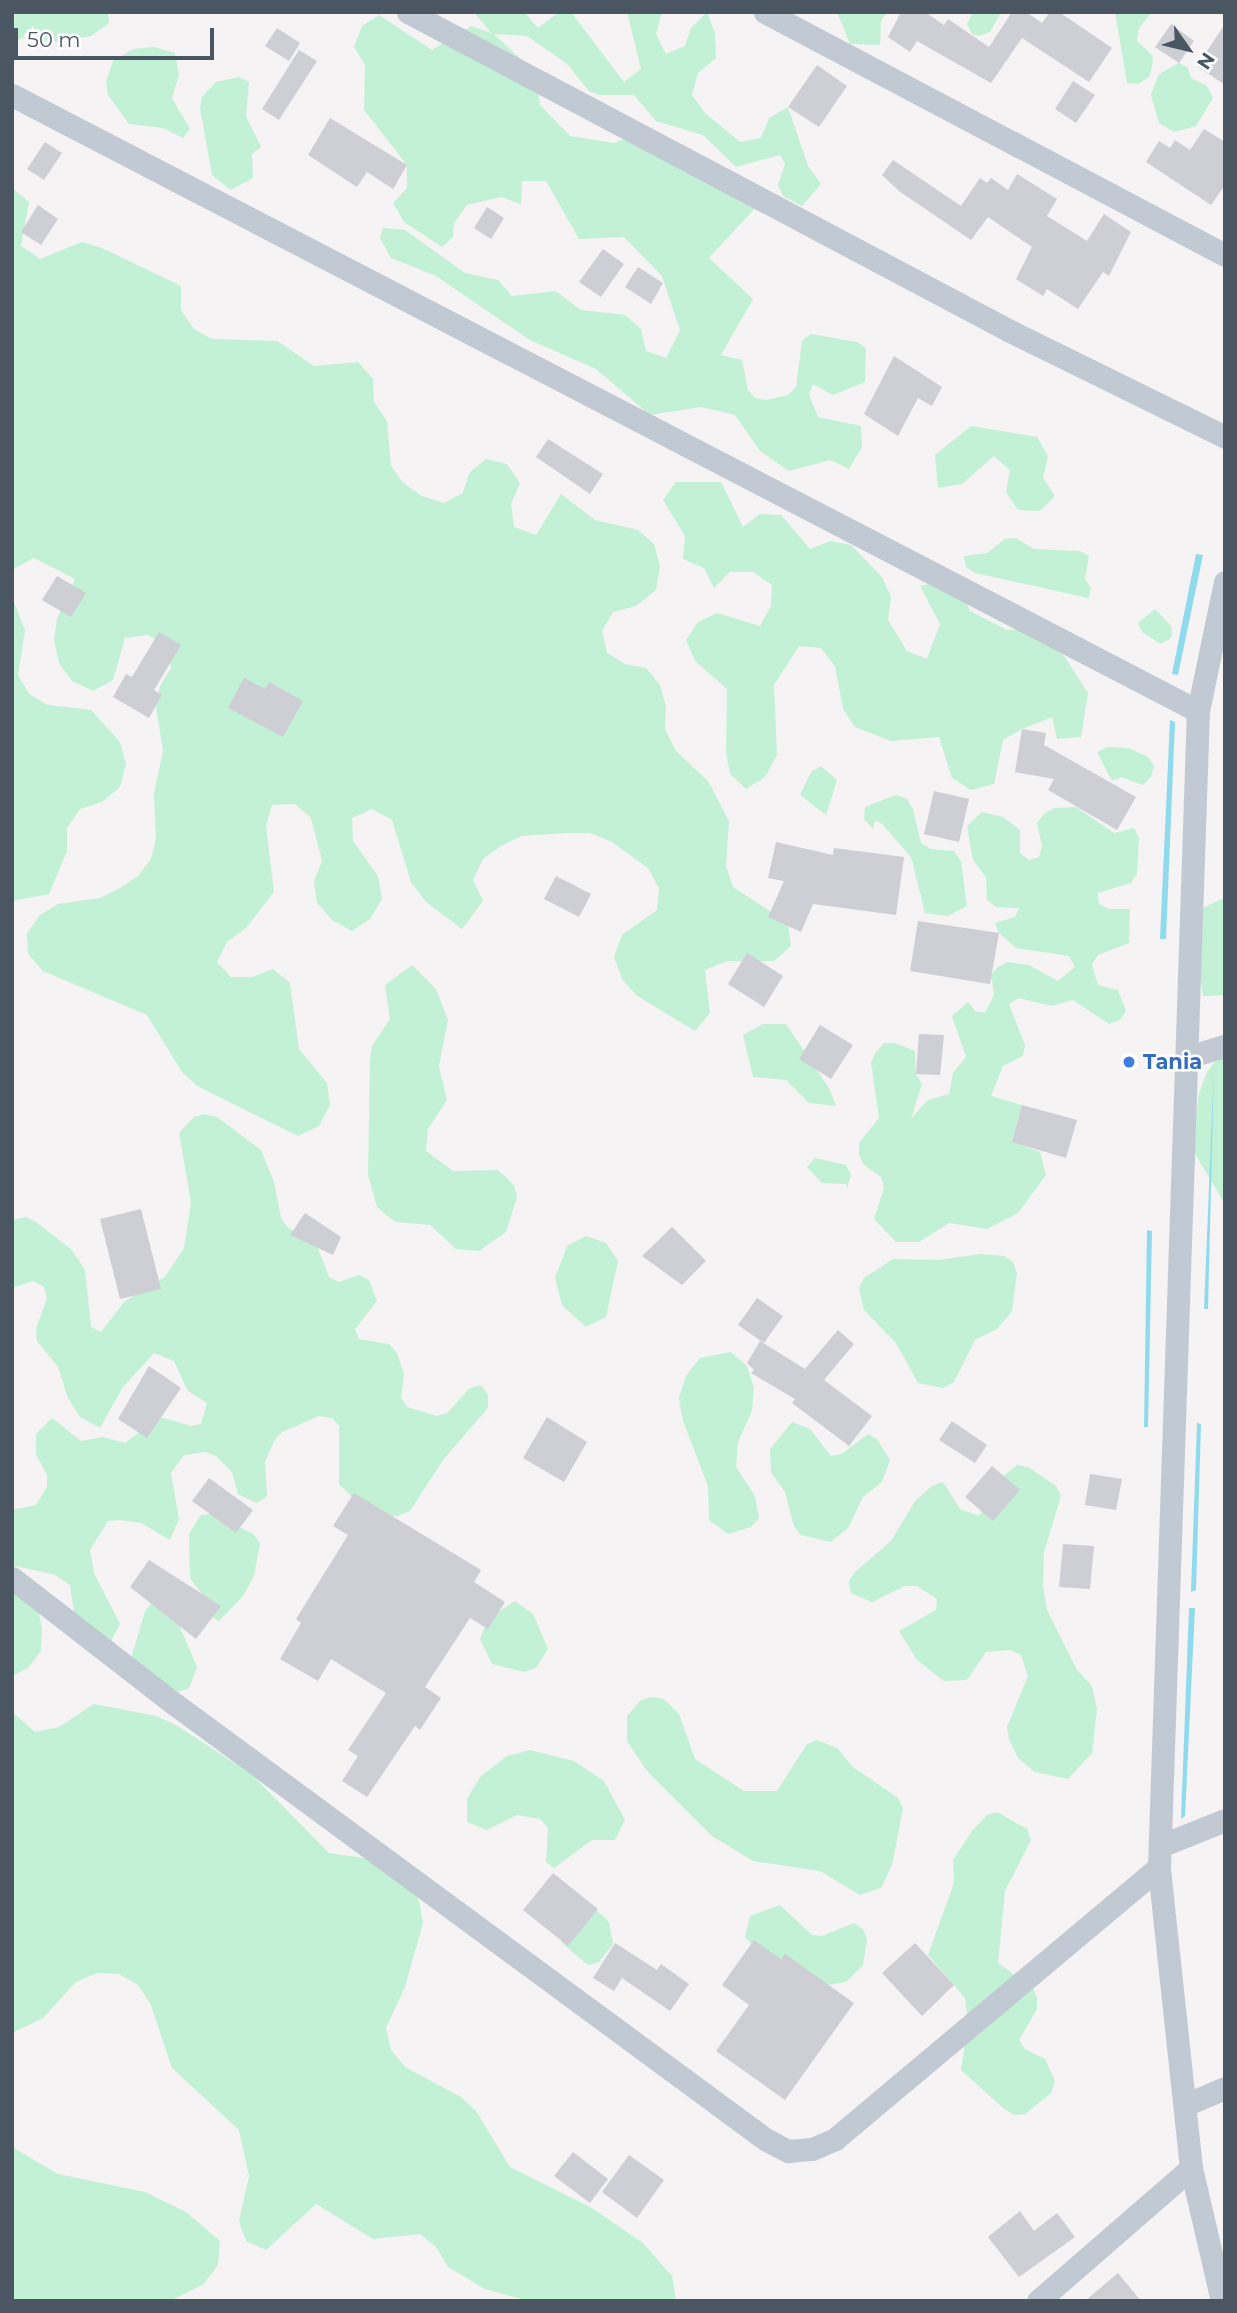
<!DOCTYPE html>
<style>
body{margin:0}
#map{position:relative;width:1237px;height:2313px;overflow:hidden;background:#f5f3f3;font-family:Montserrat,sans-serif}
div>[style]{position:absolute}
.green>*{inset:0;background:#c3f1d5}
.water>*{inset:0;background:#90daee}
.building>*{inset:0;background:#cdcfd5}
.minor>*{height:23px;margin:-11.5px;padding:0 11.5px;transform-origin:11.5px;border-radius:11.5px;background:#c1cad2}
.dots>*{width:19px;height:19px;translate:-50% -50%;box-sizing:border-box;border:4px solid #fff;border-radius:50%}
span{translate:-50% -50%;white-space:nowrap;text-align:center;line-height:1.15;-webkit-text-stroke:5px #fff;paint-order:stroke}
.shop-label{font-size:21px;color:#366cbe;font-weight:700}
.left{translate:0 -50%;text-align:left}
.frame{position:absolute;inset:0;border:14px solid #4a5661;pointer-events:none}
.north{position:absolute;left:1153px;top:14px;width:70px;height:70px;-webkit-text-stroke:5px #fff;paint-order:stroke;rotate:124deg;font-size:19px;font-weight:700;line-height:28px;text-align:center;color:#4a5661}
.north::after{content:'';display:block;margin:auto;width:24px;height:32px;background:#4a5661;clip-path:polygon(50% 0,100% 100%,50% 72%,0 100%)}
.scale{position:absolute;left:14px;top:28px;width:200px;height:32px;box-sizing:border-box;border:4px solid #4a5661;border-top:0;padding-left:9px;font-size:21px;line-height:24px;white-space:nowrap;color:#4a5661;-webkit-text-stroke:5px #fff;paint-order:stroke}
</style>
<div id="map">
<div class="green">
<div style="clip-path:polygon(15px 12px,108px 12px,109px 23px,91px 36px,56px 42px,22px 38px,12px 43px)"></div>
<div style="clip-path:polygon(474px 12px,524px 12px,538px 28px,559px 12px,571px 12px,624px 82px,641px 69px,627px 12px,662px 12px,656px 34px,666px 54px,685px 46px,691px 28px,707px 12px,715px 33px,716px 58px,698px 73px,692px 95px,705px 113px,740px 142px,761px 138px,769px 118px,788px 107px,808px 166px,821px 184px,802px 206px,783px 196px,778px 185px,785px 164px,780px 155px,736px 167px,703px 135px,656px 121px,634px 95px,599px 95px,589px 91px,567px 64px,527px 36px,494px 34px,526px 64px,537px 82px,540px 105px,570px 136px,614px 143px,635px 135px,757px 206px,709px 258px,753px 299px,721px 355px,742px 360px,748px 390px,755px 398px,766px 400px,788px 395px,796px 387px,802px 341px,811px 334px,857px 342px,866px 348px,865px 382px,833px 395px,813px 384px,809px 395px,818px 417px,861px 426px,862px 447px,849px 469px,830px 460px,789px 471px,760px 451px,735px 415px,701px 407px,650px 415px,596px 369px,530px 340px,436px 276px,391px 258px,380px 238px,383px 228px,405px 230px,465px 273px,498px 280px,512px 296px,555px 291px,581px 310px,625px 315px,641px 329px,646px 351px,666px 358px,680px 330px,662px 276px,624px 237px,579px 239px,546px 181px,522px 181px,521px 204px,501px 197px,467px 205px,454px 223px,453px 237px,442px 247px,404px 222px,393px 203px,407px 188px,407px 165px,364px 110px,365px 65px,354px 47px,362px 26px,379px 15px,432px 50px,471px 26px,491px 33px)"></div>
<div style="clip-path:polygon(837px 12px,887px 12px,881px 21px,880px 45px,850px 44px)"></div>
<div style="clip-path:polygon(973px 12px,1001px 12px,990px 32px,979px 36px,972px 34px,967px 24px)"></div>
<div style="clip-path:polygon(1115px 12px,1152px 12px,1139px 28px,1137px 41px,1153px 56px,1152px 67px,1149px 77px,1138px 84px,1127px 83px)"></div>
<div style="clip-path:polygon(154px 47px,175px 53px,179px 75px,172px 98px,190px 129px,183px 138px,163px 128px,129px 124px,108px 95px,106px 82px,113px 61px,133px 49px)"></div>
<div style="clip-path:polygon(1179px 63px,1188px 68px,1191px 78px,1207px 86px,1213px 98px,1196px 126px,1174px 132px,1159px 123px,1151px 95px,1159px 74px)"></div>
<div style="clip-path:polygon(239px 77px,249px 82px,246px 116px,261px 147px,252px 154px,253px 178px,231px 190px,212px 175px,200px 108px,202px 97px,216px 82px)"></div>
<div style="clip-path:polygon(12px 188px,29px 202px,21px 246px,40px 259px,82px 242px,102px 248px,181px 286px,181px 310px,194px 329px,212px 339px,277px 341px,314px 366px,358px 362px,373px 379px,374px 402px,387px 421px,391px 466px,403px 483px,422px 496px,444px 503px,463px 493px,469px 473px,486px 459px,507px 464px,520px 483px,511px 504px,514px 527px,536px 535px,561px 494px,595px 520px,638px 530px,654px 544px,660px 566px,656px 590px,636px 606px,613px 612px,602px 631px,607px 653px,625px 664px,646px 668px,660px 685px,666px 707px,665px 729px,676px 751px,708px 781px,729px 821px,726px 866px,733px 887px,788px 923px,791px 946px,774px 961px,727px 961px,705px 970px,710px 1013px,695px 1031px,636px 995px,622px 979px,614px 957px,622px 935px,657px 910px,659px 888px,648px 868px,612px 842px,590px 833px,567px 833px,521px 836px,501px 846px,483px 859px,473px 880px,483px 901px,462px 929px,426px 902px,411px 882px,392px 820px,372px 809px,352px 818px,353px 841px,378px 876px,382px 899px,370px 919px,352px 931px,332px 920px,317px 903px,314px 881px,322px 861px,311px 818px,295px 804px,272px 805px,266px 826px,274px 892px,246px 928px,227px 942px,217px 962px,231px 977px,252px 977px,273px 969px,290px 983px,299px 1049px,327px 1083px,330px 1105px,319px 1126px,298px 1136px,197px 1086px,182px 1072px,147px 1015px,43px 971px,28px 954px,27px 933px,40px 915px,58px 904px,100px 898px,120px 888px,138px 876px,151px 859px,156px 838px,154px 794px,163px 751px,156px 708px,160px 686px,171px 668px,167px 646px,148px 635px,125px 638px,113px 680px,93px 691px,72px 681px,59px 663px,54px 640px,57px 619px,75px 579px,34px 558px,15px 568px,12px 577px)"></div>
<div style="clip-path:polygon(971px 426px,1037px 437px,1048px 456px,1043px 478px,1055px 496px,1040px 511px,1018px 510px,1006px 492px,1010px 470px,994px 456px,962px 484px,938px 488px,935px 455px)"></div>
<div style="clip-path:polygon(676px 482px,721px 482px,743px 527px,760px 514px,781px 515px,810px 549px,830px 541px,851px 545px,882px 577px,891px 597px,888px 620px,907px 651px,927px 659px,940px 624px,920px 586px,942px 581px,961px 590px,970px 611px,1007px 630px,1029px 628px,1064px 656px,1088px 693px,1081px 737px,1057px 739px,1052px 717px,1022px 729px,1003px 740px,994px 784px,971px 790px,952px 778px,939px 737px,891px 741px,855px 727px,843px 709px,835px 666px,821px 648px,799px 646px,774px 685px,777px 755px,765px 777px,746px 789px,730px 774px,726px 753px,727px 689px,695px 661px,686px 640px,698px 622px,717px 613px,760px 626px,771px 606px,772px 585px,753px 572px,730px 572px,714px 588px,704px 568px,683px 559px,685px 536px,663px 500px)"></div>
<div style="clip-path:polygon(1016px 538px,1034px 549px,1080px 551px,1089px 556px,1085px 579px,1091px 588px,1087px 604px,1088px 598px,975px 573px,966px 567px,964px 556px,987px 553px,1005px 539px)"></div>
<div style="clip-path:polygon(12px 597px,25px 630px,18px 675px,29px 694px,48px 705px,91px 710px,120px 742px,126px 764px,120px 787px,102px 802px,80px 809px,67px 828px,67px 851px,49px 894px,12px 901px)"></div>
<div style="clip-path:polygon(1155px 609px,1172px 627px,1171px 638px,1161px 644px,1142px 632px,1138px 623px)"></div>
<div style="clip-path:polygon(1107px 747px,1128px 748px,1148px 757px,1154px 766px,1151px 777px,1143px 785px,1121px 777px,1112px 781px,1097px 752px)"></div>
<div style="clip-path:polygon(821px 766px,837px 780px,826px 815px,800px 795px,811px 772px)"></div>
<div style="clip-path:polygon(896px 795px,907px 799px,913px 809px,921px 843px,931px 849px,954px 851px,961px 861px,967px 906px,948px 916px,925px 913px,911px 857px,883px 825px,875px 820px,873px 829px,864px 819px,865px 807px)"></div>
<div style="clip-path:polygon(1076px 807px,1114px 833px,1134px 828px,1139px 838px,1137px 873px,1131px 883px,1098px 893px,1099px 904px,1109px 909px,1130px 909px,1129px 943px,1098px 955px,1092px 964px,1098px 985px,1118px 990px,1126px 1011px,1120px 1020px,1109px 1024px,1073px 1000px,1051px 1006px,1019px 998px,1009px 1004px,1025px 1045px,1023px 1056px,1003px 1066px,991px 1096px,1022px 1105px,1012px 1141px,1040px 1152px,1046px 1175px,1018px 1213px,987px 1229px,949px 1223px,919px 1242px,896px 1242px,874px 1219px,884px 1188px,881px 1177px,863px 1164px,859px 1154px,859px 1143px,879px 1118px,871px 1062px,876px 1052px,884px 1043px,895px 1043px,915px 1051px,916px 1074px,922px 1084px,911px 1119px,928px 1100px,949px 1094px,953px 1073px,966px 1057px,952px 1016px,968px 1002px,975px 1011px,985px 1013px,994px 995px,991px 974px,998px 967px,1008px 962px,1029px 965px,1058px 981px,1075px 967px,1069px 956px,1016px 948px,999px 933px,995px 923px,1015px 917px,1019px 908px,996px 907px,987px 900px,986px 877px,973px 860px,967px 826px,982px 812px,1003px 817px,1020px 830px,1020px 853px,1029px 860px,1039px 857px,1042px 846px,1037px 823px,1044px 814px,1054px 808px)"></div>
<div style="clip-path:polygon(1225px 898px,1225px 995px,1203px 996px,1191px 913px)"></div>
<div style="clip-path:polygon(412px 965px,436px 989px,448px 1020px,439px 1066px,447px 1100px,428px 1129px,426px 1151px,453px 1171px,498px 1170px,514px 1185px,517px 1197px,506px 1232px,479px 1251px,456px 1249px,430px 1225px,396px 1222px,386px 1215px,377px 1207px,368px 1175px,370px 1060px,372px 1046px,390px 1019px,385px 985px)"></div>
<div style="clip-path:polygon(763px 1024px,786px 1024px,829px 1088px,836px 1106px,809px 1103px,786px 1080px,753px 1077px,743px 1035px)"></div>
<div style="clip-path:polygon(1225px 1049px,1225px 1204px,1192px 1149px,1199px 1093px,1207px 1072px)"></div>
<div style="clip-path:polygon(205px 1114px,217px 1117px,261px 1150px,274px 1182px,281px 1218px,287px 1227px,316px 1243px,329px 1277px,339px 1282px,359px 1275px,369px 1280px,377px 1301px,355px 1329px,359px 1339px,389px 1344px,397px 1353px,404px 1374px,401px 1397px,407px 1407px,437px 1416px,447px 1413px,470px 1388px,481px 1385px,488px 1395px,488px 1408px,443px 1460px,410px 1511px,398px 1516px,387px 1516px,356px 1501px,339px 1484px,339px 1426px,332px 1418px,319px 1416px,282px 1432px,274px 1441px,265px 1462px,267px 1496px,257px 1503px,238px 1494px,232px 1472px,216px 1456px,206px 1452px,184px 1455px,171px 1473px,179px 1519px,170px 1540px,141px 1523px,120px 1520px,108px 1521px,90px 1550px,94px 1573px,120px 1624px,110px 1643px,75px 1619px,70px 1585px,55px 1575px,12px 1565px,12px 1510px,36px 1505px,47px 1487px,47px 1475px,36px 1455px,36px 1434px,52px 1418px,81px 1441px,103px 1437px,125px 1443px,160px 1417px,191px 1426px,201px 1424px,207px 1403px,188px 1391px,174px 1361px,154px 1353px,123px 1387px,100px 1428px,80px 1417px,68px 1398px,58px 1367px,37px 1341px,36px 1329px,47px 1298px,44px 1287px,33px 1281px,12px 1288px,12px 1220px,26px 1217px,36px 1222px,72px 1250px,85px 1270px,91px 1327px,101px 1332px,125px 1301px,165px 1277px,184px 1248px,191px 1202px,179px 1133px,194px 1117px)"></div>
<div style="clip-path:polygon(815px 1158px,846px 1165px,851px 1175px,847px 1188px,846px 1184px,822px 1183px,807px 1167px)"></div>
<div style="clip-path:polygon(586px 1236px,606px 1243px,618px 1261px,606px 1317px,586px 1327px,562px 1305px,555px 1278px,567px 1246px)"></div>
<div style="clip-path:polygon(981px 1254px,1004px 1256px,1013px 1262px,1017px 1273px,1012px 1311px,997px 1329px,975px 1340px,954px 1382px,943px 1388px,918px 1383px,896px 1343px,864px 1310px,859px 1288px,864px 1278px,893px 1259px,938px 1260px)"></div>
<div style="clip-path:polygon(731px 1352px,747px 1366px,754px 1388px,752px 1411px,738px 1442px,736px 1467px,755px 1496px,759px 1518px,751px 1527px,728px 1534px,709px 1520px,708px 1486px,683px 1421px,679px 1398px,686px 1376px,700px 1358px)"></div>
<div style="clip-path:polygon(792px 1422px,810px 1429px,831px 1456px,842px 1454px,868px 1434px,877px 1439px,890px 1460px,882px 1482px,863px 1497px,848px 1528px,831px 1542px,801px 1535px,794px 1526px,785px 1492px,771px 1472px,770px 1449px)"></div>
<div style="clip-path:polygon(1017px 1465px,1028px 1467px,1056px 1486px,1061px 1496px,1044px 1552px,1043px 1586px,1047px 1610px,1077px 1670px,1092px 1686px,1097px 1709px,1092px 1753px,1068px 1779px,1035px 1772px,1018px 1758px,1009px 1739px,1007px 1727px,1028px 1676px,1021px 1655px,1010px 1650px,986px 1652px,967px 1680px,944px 1681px,917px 1660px,899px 1631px,936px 1610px,937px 1599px,917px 1586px,905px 1586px,872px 1602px,851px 1593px,849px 1581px,854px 1573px,891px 1541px,915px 1501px,932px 1486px,943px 1482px,960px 1509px,979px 1516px,1000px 1479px)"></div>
<div style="clip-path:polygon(212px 1514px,253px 1534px,260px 1543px,254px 1576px,243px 1596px,219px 1621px,208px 1615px,209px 1604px,190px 1578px,189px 1534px,201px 1515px)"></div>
<div style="clip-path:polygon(12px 1569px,37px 1605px,42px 1628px,41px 1651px,28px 1668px,12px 1676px)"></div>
<div style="clip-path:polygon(515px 1601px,533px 1614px,548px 1649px,536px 1668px,524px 1672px,492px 1664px,480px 1639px,488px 1619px)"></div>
<div style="clip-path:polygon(169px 1602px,197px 1667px,189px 1688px,178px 1692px,130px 1662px,145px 1611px,152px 1603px)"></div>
<div style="clip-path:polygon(652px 1697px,664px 1699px,679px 1714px,695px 1759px,744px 1791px,777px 1791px,807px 1744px,817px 1740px,837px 1748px,853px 1767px,898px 1798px,903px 1808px,892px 1865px,881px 1888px,860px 1895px,820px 1871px,753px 1861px,712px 1836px,647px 1771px,627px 1741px,627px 1716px,641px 1700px)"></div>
<div style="clip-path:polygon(94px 1704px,156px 1716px,176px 1725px,250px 1773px,329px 1853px,372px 1859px,407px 1882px,419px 1901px,423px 1923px,405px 1987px,386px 2028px,391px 2050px,405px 2067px,461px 2097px,476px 2111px,510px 2167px,590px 2207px,643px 2243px,672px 2276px,676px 2301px,528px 2301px,485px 2289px,448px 2267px,436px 2247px,420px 2234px,373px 2239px,316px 2204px,266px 2250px,246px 2241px,239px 2221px,249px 2176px,239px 2130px,172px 2068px,151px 2005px,138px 1985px,119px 1974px,97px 1973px,76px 1982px,43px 2018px,12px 2033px,12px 1712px,35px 1732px,59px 1727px)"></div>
<div style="clip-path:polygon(530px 1750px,574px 1761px,604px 1781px,625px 1820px,615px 1840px,592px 1840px,554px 1868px,546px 1862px,548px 1828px,540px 1819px,517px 1815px,487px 1830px,467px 1822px,467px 1799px,480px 1777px,507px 1756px)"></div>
<div style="clip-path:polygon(997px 1812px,1027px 1829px,1031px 1840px,1005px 1891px,998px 1963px,1033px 1988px,1037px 1998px,1037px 2009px,1019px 2040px,1025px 2049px,1045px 2059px,1055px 2081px,1051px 2093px,1025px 2114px,1014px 2115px,1003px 2108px,961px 2070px,968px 2022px,965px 1998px,928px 1955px,954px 1883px,953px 1860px,972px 1831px,987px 1815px)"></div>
<div style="clip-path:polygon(780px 1905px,812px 1935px,822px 1936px,854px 1923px,863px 1929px,867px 1940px,863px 1965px,846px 1982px,822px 1986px,752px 1945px,745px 1937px,750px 1916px)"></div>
<div style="clip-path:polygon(593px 1907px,609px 1922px,613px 1944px,599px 1962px,588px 1965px,563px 1944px,558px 1934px)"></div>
<div style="clip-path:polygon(12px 2147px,58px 2174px,145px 2192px,186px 2212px,220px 2241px,218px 2265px,204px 2284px,170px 2301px,12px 2301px)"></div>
</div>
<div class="water">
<div style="clip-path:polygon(1196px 554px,1203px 555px,1178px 675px,1172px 674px)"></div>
<div style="clip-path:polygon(1170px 720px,1175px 722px,1166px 939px,1160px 939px)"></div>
<div style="clip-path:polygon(1214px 1066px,1208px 1309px,1204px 1309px)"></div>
<div style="clip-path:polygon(1147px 1230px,1152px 1231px,1148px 1427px,1144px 1427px)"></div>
<div style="clip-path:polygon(1197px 1423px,1201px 1424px,1196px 1590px,1191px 1592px)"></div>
<div style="clip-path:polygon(1189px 1608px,1195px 1608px,1185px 1816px,1181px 1819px)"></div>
</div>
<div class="building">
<div style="clip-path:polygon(901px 12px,925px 12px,944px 25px,948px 19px,989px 47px,1012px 12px,1026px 12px,1042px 23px,1050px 12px,1059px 12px,1112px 48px,1089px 82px,1022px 38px,991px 83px,917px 41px,910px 52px,888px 37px)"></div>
<div style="clip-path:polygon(1171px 24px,1194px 41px,1179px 63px,1155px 47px)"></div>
<div style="clip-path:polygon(1225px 24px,1225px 85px,1197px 66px)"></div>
<div style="clip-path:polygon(277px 28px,300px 43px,289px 61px,265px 46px)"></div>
<div style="clip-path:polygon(299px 50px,317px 61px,279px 120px,262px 109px)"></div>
<div style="clip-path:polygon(817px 65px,847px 86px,819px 127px,788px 107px)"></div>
<div style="clip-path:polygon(1073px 81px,1095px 95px,1076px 123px,1055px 109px)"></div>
<div style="clip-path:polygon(330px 118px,407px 165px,393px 189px,367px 172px,357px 187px,308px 155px)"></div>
<div style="clip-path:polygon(1204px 129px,1225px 142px,1225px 185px,1211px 205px,1146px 162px,1159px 141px,1170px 148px,1175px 140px,1190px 150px)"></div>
<div style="clip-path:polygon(45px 142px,62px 153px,44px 180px,27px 169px)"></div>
<div style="clip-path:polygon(893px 160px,961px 206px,980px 178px,987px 183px,991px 178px,1008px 190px,1017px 174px,1057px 199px,1047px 216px,1087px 241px,1104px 214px,1131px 232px,1109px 276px,1103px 272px,1078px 309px,1047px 289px,1043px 296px,1016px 279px,1032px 247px,988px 217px,971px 240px,899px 191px,882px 175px)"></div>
<div style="clip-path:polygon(38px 205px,58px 219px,41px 245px,21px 232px)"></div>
<div style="clip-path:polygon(487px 207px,504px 218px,491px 239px,474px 228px)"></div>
<div style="clip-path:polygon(603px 249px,624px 264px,601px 297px,579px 282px)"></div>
<div style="clip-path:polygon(638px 267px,663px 283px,651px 304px,625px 287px)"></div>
<div style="clip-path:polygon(894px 356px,942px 387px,932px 406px,918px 398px,898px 436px,864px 414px)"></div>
<div style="clip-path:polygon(548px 439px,603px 474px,590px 494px,536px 457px)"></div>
<div style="clip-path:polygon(57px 576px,86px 593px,71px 617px,42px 600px)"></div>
<div style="clip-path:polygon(159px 632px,181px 645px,154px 690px,162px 695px,149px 718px,113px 697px,126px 674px,132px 677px)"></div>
<div style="clip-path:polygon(244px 678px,265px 689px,269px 682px,303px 701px,283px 737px,228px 708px)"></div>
<div style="clip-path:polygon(1022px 729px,1046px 733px,1044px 745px,1136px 797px,1117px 830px,1048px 790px,1054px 779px,1015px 772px)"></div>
<div style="clip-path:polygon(934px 791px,969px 799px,959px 842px,924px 834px)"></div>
<div style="clip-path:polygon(776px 842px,833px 855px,834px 848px,904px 857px,896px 915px,813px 904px,801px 932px,768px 917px,784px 881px,768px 878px)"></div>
<div style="clip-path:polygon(556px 876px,591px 894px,579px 917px,544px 899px)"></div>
<div style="clip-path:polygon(918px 921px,999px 933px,990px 984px,910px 971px)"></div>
<div style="clip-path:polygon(747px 953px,783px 976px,764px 1007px,728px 984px)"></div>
<div style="clip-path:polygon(820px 1025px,853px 1045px,831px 1079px,799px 1059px)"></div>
<div style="clip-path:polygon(919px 1034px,944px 1035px,940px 1075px,916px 1074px)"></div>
<div style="clip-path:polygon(1022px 1105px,1077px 1120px,1066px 1158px,1012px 1142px)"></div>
<div style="clip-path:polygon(141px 1209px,161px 1289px,120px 1299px,100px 1219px)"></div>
<div style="clip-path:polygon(305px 1213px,341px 1237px,333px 1255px,290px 1235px)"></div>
<div style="clip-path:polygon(672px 1227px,706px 1261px,682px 1285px,642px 1256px)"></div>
<div style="clip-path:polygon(757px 1298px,783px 1316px,764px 1343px,738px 1325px)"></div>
<div style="clip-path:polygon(838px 1330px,854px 1344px,824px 1380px,872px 1416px,849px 1446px,792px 1403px,795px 1399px,751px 1373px,754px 1370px,747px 1363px,760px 1341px,805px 1369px)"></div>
<div style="clip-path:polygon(149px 1366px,181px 1388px,147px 1438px,118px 1419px)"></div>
<div style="clip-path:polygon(547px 1417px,587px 1442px,564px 1482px,523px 1458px)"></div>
<div style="clip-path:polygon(952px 1421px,987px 1445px,975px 1463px,939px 1440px)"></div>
<div style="clip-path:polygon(992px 1466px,1020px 1490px,993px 1521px,965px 1497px)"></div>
<div style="clip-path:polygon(1090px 1474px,1122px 1479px,1116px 1510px,1085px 1505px)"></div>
<div style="clip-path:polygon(209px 1478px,253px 1510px,236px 1533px,192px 1501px)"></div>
<div style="clip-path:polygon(354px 1493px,481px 1570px,474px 1582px,505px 1602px,488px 1629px,470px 1618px,425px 1687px,441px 1698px,420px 1730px,415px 1726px,367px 1797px,342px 1781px,358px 1756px,348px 1750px,386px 1693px,331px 1659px,318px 1681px,280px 1659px,301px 1623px,296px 1619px,348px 1535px,333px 1526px)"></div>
<div style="clip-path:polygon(1063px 1544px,1094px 1546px,1090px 1589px,1059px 1587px)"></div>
<div style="clip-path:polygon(149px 1560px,221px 1606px,196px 1639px,130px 1587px)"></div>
<div style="clip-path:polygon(553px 1873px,598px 1909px,568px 1946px,523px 1910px)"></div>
<div style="clip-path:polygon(754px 1940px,781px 1959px,785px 1954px,854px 2003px,785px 2100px,716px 2051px,749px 2005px,722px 1985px)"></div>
<div style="clip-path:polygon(615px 1943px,657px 1970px,661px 1964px,689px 1984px,670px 2011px,622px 1978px,614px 1991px,593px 1978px)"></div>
<div style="clip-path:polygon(915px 1943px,954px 1985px,922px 2016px,882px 1973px)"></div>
<div style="clip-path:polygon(573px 2152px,608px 2179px,590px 2203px,554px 2176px)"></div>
<div style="clip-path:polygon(629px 2155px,664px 2180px,637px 2218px,602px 2192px)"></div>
<div style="clip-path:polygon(1020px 2211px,1034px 2231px,1057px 2213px,1075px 2237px,1019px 2277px,988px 2237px)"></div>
<div style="clip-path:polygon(1118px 2273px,1141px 2301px,1085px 2301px)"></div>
</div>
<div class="minor">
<div style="left:408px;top:12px;width:681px;rotate:27.92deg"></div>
<div style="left:1010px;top:331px;width:240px;rotate:26.2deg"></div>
<div style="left:765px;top:12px;width:520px;rotate:27.85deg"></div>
<div style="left:12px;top:95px;width:1336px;rotate:27.45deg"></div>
<div style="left:1188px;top:1057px;width:39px;rotate:-17deg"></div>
<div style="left:12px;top:1578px;width:207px;rotate:37.8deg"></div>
<div style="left:176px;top:1705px;width:732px;rotate:36.38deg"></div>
<div style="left:765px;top:2139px;width:26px;rotate:28deg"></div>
<div style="left:788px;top:2151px;width:24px;rotate:-5deg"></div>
<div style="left:812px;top:2149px;width:25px;rotate:-23deg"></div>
<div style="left:835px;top:2139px;width:423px;rotate:-40deg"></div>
<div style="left:1160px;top:1846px;width:70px;rotate:-21.8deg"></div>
<div style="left:1185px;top:2105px;width:43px;rotate:-23deg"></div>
<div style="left:1038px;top:2301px;width:203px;rotate:-41deg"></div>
<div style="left:1222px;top:2301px;width:137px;rotate:-103.1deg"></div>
<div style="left:1191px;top:2168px;width:303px;rotate:-96.1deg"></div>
<div style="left:1159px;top:1867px;width:1157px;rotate:-88.07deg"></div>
<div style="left:1198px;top:711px;width:132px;rotate:-78.2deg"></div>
</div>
<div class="dots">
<div style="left:1129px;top:1062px;background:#3f7fe0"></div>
</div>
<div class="shop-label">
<span class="left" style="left:1143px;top:1062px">Tania</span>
</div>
<div class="frame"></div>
<div class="north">N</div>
<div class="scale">50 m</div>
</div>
